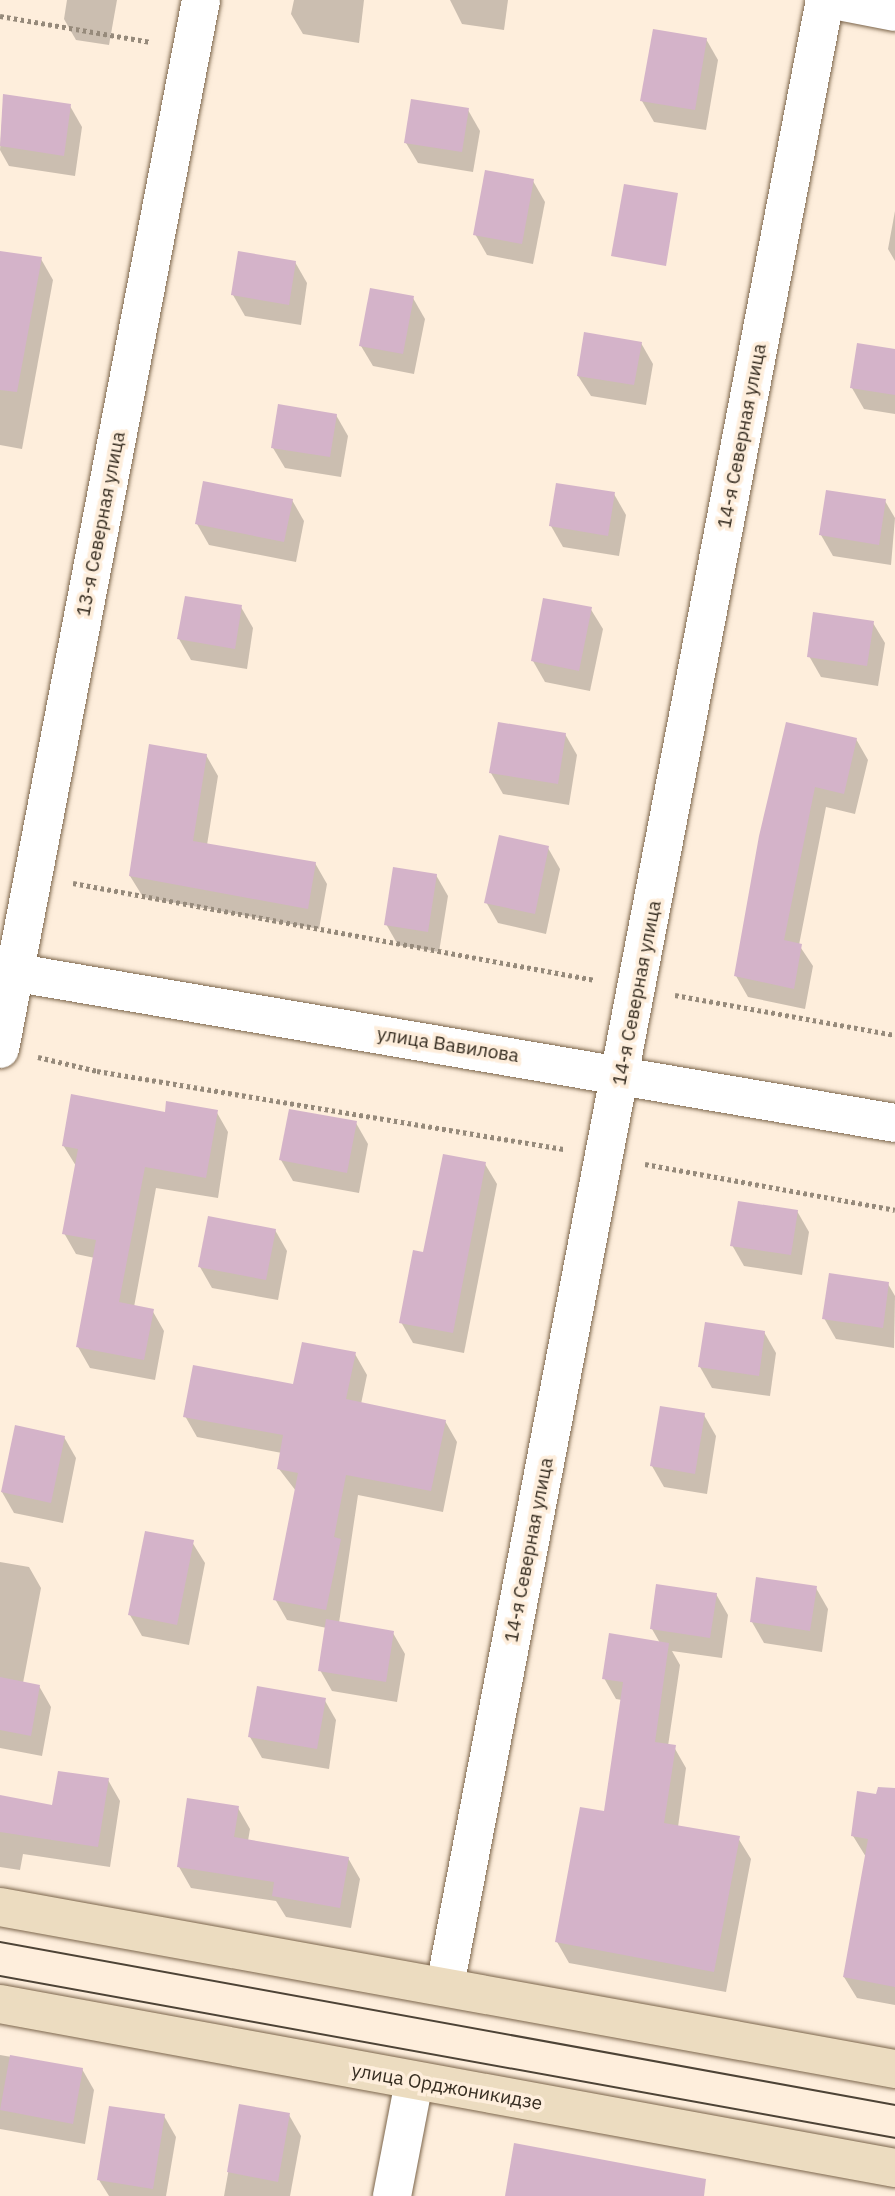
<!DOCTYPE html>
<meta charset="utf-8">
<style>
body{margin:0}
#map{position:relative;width:895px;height:2196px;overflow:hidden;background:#feeedc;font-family:"IBM Plex Sans",sans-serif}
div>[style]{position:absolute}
.shadow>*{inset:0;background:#0003}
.building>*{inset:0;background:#d4b3c9}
.path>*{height:4.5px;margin-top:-2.25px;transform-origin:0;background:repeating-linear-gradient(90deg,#968a7b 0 3.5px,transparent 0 7px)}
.roads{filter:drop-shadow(0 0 2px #7b654b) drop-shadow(0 0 2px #7b654b)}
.minor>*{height:38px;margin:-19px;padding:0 19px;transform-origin:19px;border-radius:19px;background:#fff}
.tertiary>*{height:38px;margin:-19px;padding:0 19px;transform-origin:19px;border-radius:19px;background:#fff}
.secondary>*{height:38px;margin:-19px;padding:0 19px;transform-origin:19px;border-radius:19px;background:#ecdcc0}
.tram>*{height:2px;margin:-1px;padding:0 1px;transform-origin:1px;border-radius:1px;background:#4d4336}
span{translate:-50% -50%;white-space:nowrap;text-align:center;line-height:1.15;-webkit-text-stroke:7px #feeedc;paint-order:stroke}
.street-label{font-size:19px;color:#352c20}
</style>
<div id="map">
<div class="shadow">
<div style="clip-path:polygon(67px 0,117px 0,109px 45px,76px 40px,64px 19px)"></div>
<div style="clip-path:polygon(294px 0,364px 0,359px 43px,303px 34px,291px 14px)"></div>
<div style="clip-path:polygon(450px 0,508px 0,504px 30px,462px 24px)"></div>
<div style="clip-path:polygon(706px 39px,718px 60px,706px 130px,654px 122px,642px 101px)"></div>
<div style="clip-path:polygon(4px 96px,70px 106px,82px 127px,75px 176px,9px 166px,0 150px)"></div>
<div style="clip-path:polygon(468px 110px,480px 131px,473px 172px,418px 163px,406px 143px)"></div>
<div style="clip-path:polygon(533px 181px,545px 202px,533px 264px,487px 255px,475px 234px)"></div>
<div style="clip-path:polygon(895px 211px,895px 261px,888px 249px)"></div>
<div style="clip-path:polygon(0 253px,41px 259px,53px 280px,22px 449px,0 445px)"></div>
<div style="clip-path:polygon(295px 262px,307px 283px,301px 325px,245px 316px,233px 295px)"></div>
<div style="clip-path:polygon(413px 298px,425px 319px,414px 374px,373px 366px,361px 346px)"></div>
<div style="clip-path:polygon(641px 343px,653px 364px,646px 405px,591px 396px,578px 376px)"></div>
<div style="clip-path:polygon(895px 351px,895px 414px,864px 409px,852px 388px)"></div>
<div style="clip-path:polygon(336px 415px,348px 436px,341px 477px,285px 468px,273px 448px)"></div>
<div style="clip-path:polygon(614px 494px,626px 515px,619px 556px,563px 547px,551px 526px)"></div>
<div style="clip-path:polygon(292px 500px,304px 521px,296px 562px,209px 545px,197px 524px)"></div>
<div style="clip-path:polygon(885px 501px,895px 518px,891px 565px,833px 556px,821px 535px)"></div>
<div style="clip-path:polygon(241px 607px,253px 628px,247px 669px,191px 660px,179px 639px)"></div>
<div style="clip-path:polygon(590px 608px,603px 629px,590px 691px,545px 682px,533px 661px)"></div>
<div style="clip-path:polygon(873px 623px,885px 643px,878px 686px,821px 677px,809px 656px)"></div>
<div style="clip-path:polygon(565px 734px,577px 755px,569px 805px,503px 794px,491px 773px)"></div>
<div style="clip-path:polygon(856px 739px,868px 760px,855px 814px,826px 807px,799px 945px,813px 966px,805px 1009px,748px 997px,736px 976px,760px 836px)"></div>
<div style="clip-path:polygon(206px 755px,218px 776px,207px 845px,315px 863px,327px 884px,319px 929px,143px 897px,130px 876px)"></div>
<div style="clip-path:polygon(548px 848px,560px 869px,546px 934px,498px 923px,486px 902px)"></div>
<div style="clip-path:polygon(436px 875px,448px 896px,439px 952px,398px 945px,386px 924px)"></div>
<div style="clip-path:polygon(216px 1111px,228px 1132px,218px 1198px,156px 1188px,134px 1307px,152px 1310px,164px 1331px,155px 1380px,90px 1368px,78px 1347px,95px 1258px,76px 1254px,64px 1233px,76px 1166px,63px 1145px,166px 1114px)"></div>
<div style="clip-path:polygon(356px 1123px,368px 1144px,359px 1193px,293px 1181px,281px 1160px)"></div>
<div style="clip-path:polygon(485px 1164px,497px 1184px,464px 1353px,413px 1343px,401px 1322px,425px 1255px)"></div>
<div style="clip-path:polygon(797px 1211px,809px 1232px,802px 1275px,744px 1266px,732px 1245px)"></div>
<div style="clip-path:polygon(275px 1230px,287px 1251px,278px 1300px,212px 1288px,200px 1267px)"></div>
<div style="clip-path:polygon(888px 1284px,895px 1296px,894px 1348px,836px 1339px,824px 1318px)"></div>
<div style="clip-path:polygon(764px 1332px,776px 1353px,770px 1396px,712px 1388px,700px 1367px)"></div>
<div style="clip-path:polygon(355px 1354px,367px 1375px,361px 1404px,445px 1421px,457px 1442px,443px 1512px,358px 1495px,339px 1623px,393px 1633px,405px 1654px,397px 1702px,332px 1691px,320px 1670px,327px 1628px,287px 1620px,275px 1599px,296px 1491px,279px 1469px,282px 1453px,197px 1437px,185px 1416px,295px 1386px)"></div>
<div style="clip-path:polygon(704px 1415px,716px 1436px,707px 1494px,664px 1487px,652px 1466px)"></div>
<div style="clip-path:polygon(64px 1437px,76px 1458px,63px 1523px,14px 1513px,2px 1492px)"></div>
<div style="clip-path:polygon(192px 1542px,205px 1563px,189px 1645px,142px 1636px,130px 1615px)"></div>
<div style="clip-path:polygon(0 1562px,29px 1567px,41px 1588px,23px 1683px,39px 1686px,51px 1707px,42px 1756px,0 1748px)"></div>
<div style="clip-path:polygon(816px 1588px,828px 1609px,822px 1652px,764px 1643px,752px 1622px)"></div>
<div style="clip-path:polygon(716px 1594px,728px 1615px,722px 1658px,672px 1651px,680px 1665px,668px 1746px,674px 1747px,686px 1768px,678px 1827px,738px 1838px,751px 1859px,726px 1992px,569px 1963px,557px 1942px,606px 1814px,622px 1700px,616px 1699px,604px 1678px,660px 1643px,652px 1629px)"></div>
<div style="clip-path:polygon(324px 1699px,336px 1720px,329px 1769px,262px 1758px,250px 1737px)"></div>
<div style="clip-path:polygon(108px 1780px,120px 1801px,110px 1867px,23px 1854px,20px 1870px,0 1867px,0 1797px,54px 1807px)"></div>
<div style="clip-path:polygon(895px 1798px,895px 2005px,857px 1998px,844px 1977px,866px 1857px,853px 1836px)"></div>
<div style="clip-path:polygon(238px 1808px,250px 1829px,248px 1841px,348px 1858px,360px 1879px,351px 1928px,286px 1917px,276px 1901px,191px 1888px,179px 1867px)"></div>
<div style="clip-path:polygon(0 2055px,82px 2069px,94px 2090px,85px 2144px,0 2129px)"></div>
<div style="clip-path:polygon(240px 2106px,289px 2115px,301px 2136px,290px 2196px,224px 2196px)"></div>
<div style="clip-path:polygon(164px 2116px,176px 2137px,166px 2196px,109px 2196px,99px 2180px)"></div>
</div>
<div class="building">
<div style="clip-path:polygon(653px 29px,707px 38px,695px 110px,640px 101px)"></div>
<div style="clip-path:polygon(3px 94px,71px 104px,64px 156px,0 146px)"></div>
<div style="clip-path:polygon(411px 99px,469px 108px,462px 152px,404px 143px)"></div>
<div style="clip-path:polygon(485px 170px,534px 179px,522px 244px,473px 235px)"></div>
<div style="clip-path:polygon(624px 184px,678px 193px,666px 266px,611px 256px)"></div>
<div style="clip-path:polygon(0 251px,42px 257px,17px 392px,0 390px)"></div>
<div style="clip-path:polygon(238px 251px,296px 261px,289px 305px,231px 295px)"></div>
<div style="clip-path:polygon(370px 288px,414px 296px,403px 354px,359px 346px)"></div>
<div style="clip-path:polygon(584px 332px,642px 342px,634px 385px,577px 376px)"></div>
<div style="clip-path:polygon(857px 343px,895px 349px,895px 395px,850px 388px)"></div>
<div style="clip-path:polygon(278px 404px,337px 414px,330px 457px,271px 448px)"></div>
<div style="clip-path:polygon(203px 481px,293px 499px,284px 542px,195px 524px)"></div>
<div style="clip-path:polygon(556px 483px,615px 492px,608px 536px,549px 526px)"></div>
<div style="clip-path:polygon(826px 490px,886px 499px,879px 545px,819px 535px)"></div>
<div style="clip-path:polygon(185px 596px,242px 605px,235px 649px,177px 639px)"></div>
<div style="clip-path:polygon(543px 598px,592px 607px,579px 671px,531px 661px)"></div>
<div style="clip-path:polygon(813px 612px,874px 621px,867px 666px,807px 657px)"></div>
<div style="clip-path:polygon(498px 722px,566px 733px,558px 784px,489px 773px)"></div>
<div style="clip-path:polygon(786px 722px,857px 738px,844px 794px,815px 787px,784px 940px,802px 944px,794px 989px,734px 976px,759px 836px)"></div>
<div style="clip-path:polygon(149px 744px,207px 754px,193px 841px,316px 862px,308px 909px,129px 876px)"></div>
<div style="clip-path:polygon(499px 835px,549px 846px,535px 914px,484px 903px)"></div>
<div style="clip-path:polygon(393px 867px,437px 874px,428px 932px,384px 925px)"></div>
<div style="clip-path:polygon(71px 1094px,165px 1112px,166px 1101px,218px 1110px,206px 1178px,145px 1167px,119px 1302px,154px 1309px,144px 1360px,76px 1347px,96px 1240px,62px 1234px,78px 1149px,62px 1146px)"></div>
<div style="clip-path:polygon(289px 1109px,357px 1121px,347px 1173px,279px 1160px)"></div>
<div style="clip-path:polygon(443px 1154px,486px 1162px,453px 1333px,399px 1323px,413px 1250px,423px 1252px)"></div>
<div style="clip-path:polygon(738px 1201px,798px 1210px,791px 1255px,730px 1246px)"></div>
<div style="clip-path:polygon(208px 1216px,276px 1229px,266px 1280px,198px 1267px)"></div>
<div style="clip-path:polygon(829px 1273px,889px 1282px,883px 1328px,822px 1319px)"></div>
<div style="clip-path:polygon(705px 1322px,765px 1331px,759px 1376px,698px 1367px)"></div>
<div style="clip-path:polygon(302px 1342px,356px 1352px,346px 1399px,446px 1420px,431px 1491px,346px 1475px,334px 1537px,341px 1539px,326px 1610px,273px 1600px,298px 1473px,277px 1469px,283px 1435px,183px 1417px,193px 1365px,293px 1384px)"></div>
<div style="clip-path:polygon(660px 1406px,705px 1413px,695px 1474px,650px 1466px)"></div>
<div style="clip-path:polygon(15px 1425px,65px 1436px,51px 1503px,1px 1492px)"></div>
<div style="clip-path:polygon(145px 1531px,194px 1540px,177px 1625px,128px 1615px)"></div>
<div style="clip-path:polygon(756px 1577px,817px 1586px,810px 1631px,750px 1622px)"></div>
<div style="clip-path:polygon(656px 1584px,717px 1593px,710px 1638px,650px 1629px)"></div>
<div style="clip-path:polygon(326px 1619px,394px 1631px,386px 1682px,318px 1671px)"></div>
<div style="clip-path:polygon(609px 1633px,669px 1643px,655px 1742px,676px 1745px,664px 1823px,740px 1836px,714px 1972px,555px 1942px,580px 1807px,604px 1811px,623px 1682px,602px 1679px)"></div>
<div style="clip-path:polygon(0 1677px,40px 1685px,31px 1736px,0 1730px)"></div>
<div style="clip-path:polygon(257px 1686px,326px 1698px,317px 1749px,248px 1737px)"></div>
<div style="clip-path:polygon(58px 1771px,109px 1778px,98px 1847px,0 1832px,0 1795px,52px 1805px)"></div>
<div style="clip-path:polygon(878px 1787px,895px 1788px,895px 1987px,843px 1977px,868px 1839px,851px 1836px,857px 1791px,876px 1794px)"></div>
<div style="clip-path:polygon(187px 1798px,239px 1806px,234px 1837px,349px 1857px,340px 1908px,272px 1896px,274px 1882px,177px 1867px)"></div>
<div style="clip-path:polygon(10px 2055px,83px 2068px,73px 2124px,0 2110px)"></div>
<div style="clip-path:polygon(239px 2104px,290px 2113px,278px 2182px,227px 2172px)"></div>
<div style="clip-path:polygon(109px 2106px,165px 2114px,153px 2189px,97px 2180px)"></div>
<div style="clip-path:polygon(514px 2143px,706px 2179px,704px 2196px,505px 2196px)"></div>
</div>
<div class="path">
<div style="left:0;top:16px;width:153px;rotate:9.8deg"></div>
<div style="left:73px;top:883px;width:531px;rotate:10.53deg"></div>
<div style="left:675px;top:995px;width:224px;rotate:10.3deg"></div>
<div style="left:38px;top:1057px;width:61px;rotate:13.3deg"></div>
<div style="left:97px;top:1071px;width:473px;rotate:9.5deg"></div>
<div style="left:645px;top:1164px;width:254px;rotate:10.4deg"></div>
</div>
<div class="roads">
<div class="minor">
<div style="left:833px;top:0;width:63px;rotate:11deg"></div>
<div style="left:0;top:1049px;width:1068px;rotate:-79.15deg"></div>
<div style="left:445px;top:1986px;width:2022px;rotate:-79.17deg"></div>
<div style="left:392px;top:2196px;width:116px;rotate:-79.1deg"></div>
</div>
<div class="tertiary">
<div style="left:0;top:970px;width:908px;rotate:9.7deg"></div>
</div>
<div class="secondary">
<div style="left:0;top:1907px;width:910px;rotate:10.26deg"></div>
<div style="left:0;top:2004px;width:910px;rotate:10.38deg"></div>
</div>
</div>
<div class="tram">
<div style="left:0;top:1942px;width:910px;rotate:10.32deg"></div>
<div style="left:0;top:1976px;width:910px;rotate:10.26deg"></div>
</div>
<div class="street-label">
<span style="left:742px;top:436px;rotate:-79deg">14-я Северная улица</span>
<span style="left:101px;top:524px;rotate:-79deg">13-я Северная улица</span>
<span style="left:637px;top:993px;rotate:-79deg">14-я Северная улица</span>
<span style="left:448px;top:1045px;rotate:9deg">улица Вавилова</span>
<span style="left:529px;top:1550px;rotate:-79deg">14-я Северная улица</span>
<span style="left:447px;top:2087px;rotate:10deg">улица Орджоникидзе</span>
</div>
</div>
